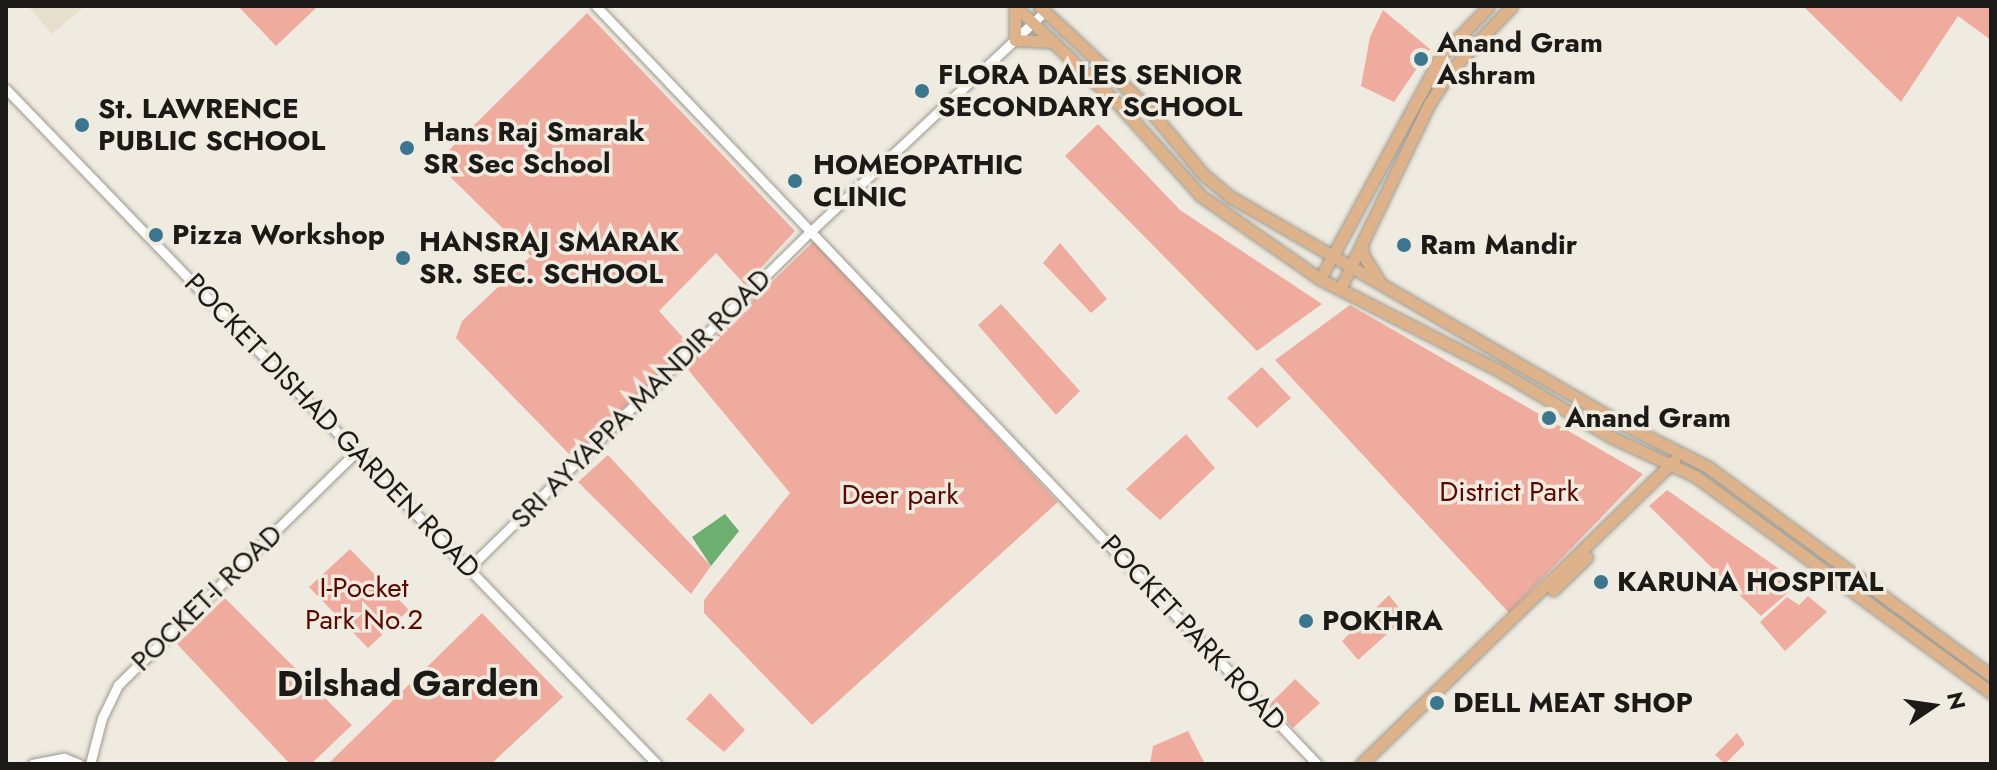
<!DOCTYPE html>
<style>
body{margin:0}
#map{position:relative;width:1997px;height:770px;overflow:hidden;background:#f0ebe0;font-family:Jost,sans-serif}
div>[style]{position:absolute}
.built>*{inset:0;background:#e6dfcd}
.green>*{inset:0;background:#efac9e}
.water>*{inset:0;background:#6daf6f}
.roads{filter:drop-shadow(0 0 2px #9d998f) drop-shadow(0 0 2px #9d998f)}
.minor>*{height:9px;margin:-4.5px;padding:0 4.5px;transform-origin:4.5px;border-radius:4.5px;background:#fff}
.major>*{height:11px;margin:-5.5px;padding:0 5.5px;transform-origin:5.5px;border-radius:5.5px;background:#deb38c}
.dots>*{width:22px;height:22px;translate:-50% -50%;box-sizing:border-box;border:4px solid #f0ebe0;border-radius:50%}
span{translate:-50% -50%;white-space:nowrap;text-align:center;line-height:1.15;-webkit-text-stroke:7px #f0ebe0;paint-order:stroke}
.poi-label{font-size:28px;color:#1b1a16;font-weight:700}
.left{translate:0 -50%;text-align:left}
.street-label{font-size:28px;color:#1b1a16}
.park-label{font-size:28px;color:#5a0900}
.district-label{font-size:36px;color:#1b1a16;font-weight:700}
.frame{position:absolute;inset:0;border:8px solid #1b1a16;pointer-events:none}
.north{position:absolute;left:1893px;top:666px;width:80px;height:80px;-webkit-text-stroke:6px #f0ebe0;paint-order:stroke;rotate:77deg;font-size:22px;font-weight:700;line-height:32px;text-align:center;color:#1b1a16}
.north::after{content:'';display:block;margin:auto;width:28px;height:36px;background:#1b1a16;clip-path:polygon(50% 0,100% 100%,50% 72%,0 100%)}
</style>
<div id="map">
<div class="built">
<div style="clip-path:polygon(28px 6px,85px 6px,52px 34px)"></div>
</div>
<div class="green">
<div style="clip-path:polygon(238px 6px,318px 6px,276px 46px)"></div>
<div style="clip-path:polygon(1803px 6px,1991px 6px,1991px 40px,1958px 16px,1901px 102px)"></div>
<div style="clip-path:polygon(1383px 10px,1430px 49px,1394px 102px,1361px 86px,1370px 37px)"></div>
<div style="clip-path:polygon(587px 13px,795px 231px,745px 285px,716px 253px,659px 311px,689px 344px,588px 443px,569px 454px,456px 338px,462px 321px,531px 256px,436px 163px)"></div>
<div style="clip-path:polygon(1098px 124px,1180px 210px,1322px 304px,1257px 351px,1065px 156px)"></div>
<div style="clip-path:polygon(814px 241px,1058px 502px,812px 725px,704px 613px,704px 600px,790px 493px,685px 366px)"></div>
<div style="clip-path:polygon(1060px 243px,1107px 299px,1091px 313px,1043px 263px)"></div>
<div style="clip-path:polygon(1001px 304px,1080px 391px,1056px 415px,978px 325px)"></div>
<div style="clip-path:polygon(1350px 305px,1643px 474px,1509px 613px,1275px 360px)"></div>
<div style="clip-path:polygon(1262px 367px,1291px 398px,1257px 428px,1227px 398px)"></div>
<div style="clip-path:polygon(1186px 434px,1215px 468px,1160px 520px,1126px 489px)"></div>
<div style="clip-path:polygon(608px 455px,711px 566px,691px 594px,578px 482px)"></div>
<div style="clip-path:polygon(1667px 490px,1792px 578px,1787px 584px,1790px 591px,1761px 616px,1649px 506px)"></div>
<div style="clip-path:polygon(350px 549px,409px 610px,368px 648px,309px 587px)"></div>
<div style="clip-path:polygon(1389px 595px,1406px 617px,1358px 660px,1342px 641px)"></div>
<div style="clip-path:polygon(1808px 596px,1827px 612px,1785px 651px,1760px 622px,1787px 597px,1799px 605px)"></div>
<div style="clip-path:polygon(225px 598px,352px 725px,311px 764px,290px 764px,177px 644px)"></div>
<div style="clip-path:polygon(482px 613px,563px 697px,491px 764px,328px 764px)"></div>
<div style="clip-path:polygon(1295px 679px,1320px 703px,1293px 728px,1270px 704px)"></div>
<div style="clip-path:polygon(710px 693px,745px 730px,724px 752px,686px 719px)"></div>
<div style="clip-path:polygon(1188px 731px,1205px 764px,1150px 764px,1153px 746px)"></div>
<div style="clip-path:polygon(1737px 733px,1745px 744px,1725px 764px,1715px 755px)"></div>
</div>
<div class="water">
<div style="clip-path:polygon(725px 514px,739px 531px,711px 566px,692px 537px)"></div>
</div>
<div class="roads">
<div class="minor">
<div style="left:596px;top:6px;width:1046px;rotate:46.43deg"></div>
<div style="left:6px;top:89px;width:938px;rotate:46.04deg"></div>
<div style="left:470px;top:567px;width:479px;rotate:-44.6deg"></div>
<div style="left:811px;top:231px;width:321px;rotate:-43.2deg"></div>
<div style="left:32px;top:764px;width:33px;rotate:-11deg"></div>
<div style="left:64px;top:758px;width:16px;rotate:22deg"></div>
<div style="left:90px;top:764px;width:48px;rotate:-75.4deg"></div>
<div style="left:102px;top:718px;width:37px;rotate:-64deg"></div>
<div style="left:118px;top:685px;width:333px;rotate:-44.4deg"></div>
</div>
<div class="major">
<div style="left:1015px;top:6px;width:148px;rotate:43.6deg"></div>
<div style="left:1122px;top:108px;width:118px;rotate:48.1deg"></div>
<div style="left:1201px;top:196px;width:145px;rotate:34.9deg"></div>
<div style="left:1320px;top:279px;width:200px;rotate:27.1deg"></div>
<div style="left:1498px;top:370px;width:131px;rotate:30.7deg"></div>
<div style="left:1611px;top:437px;width:93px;rotate:24.9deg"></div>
<div style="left:1695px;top:476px;width:367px;rotate:36.2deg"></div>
<div style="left:1015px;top:6px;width:34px;rotate:90deg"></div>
<div style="left:1015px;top:40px;width:39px;rotate:3deg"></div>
<div style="left:1039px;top:6px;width:148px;rotate:43.1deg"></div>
<div style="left:1147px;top:107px;width:87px;rotate:50.1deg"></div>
<div style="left:1203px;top:174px;width:34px;rotate:40deg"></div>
<div style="left:1229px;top:196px;width:444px;rotate:30.1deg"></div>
<div style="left:1613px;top:419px;width:106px;rotate:26.8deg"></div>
<div style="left:1708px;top:467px;width:352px;rotate:36.4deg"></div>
<div style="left:1362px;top:242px;width:13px;rotate:86deg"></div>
<div style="left:1363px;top:255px;width:34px;rotate:58deg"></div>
<div style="left:1320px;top:279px;width:254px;rotate:-61.5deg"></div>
<div style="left:1441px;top:56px;width:69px;rotate:-46.2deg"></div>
<div style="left:1340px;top:289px;width:205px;rotate:-64.3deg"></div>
<div style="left:1429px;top:104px;width:42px;rotate:-56.7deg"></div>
<div style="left:1452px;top:69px;width:87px;rotate:-46.4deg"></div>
<div style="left:1553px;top:590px;width:47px;rotate:-44.1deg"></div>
<div style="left:1361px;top:764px;width:436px;rotate:-44.1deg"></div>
</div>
</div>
<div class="dots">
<div style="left:1421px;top:59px;background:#3c758e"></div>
<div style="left:922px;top:91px;background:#3c758e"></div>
<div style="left:82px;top:125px;background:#3c758e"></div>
<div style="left:407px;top:148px;background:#3c758e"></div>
<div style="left:795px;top:181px;background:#3c758e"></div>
<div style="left:156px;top:235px;background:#3c758e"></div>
<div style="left:1404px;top:245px;background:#3c758e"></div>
<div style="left:403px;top:258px;background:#3c758e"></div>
<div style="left:1549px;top:418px;background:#3c758e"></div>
<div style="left:1601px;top:582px;background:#3c758e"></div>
<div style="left:1306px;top:621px;background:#3c758e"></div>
<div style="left:1437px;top:703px;background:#3c758e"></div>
</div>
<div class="poi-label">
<span class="left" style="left:1437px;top:59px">Anand Gram<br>Ashram</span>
<span class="left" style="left:938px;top:91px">FLORA DALES SENIOR<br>SECONDARY SCHOOL</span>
<span class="left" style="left:98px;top:125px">St. LAWRENCE<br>PUBLIC SCHOOL</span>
<span class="left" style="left:423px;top:148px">Hans Raj Smarak<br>SR Sec School</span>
<span class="left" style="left:813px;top:181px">HOMEOPATHIC<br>CLINIC</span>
<span class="left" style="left:172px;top:235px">Pizza Workshop</span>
<span class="left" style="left:419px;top:258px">HANSRAJ SMARAK<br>SR. SEC. SCHOOL</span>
<span class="left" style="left:1420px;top:245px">Ram Mandir</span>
<span class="left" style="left:1565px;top:418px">Anand Gram</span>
<span class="left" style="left:1617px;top:582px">KARUNA HOSPITAL</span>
<span class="left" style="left:1322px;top:621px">POKHRA</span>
<span class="left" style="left:1453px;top:703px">DELL MEAT SHOP</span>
</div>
<div class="street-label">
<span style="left:641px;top:399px;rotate:-45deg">SRI AYYAPPA MANDIR ROAD</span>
<span style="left:332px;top:426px;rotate:46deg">POCKET DISHAD GARDEN ROAD</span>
<span style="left:207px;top:598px;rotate:-44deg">POCKET-I ROAD</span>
<span style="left:1193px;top:633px;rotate:47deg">POCKET PARK ROAD</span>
</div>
<div class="park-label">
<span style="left:1509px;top:492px">District Park</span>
<span style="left:900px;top:495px">Deer park</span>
<span style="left:364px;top:604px">I-Pocket<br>Park No.2</span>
</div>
<div class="district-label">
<span style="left:408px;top:684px">Dilshad Garden</span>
</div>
<div class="frame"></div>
<div class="north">N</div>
</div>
